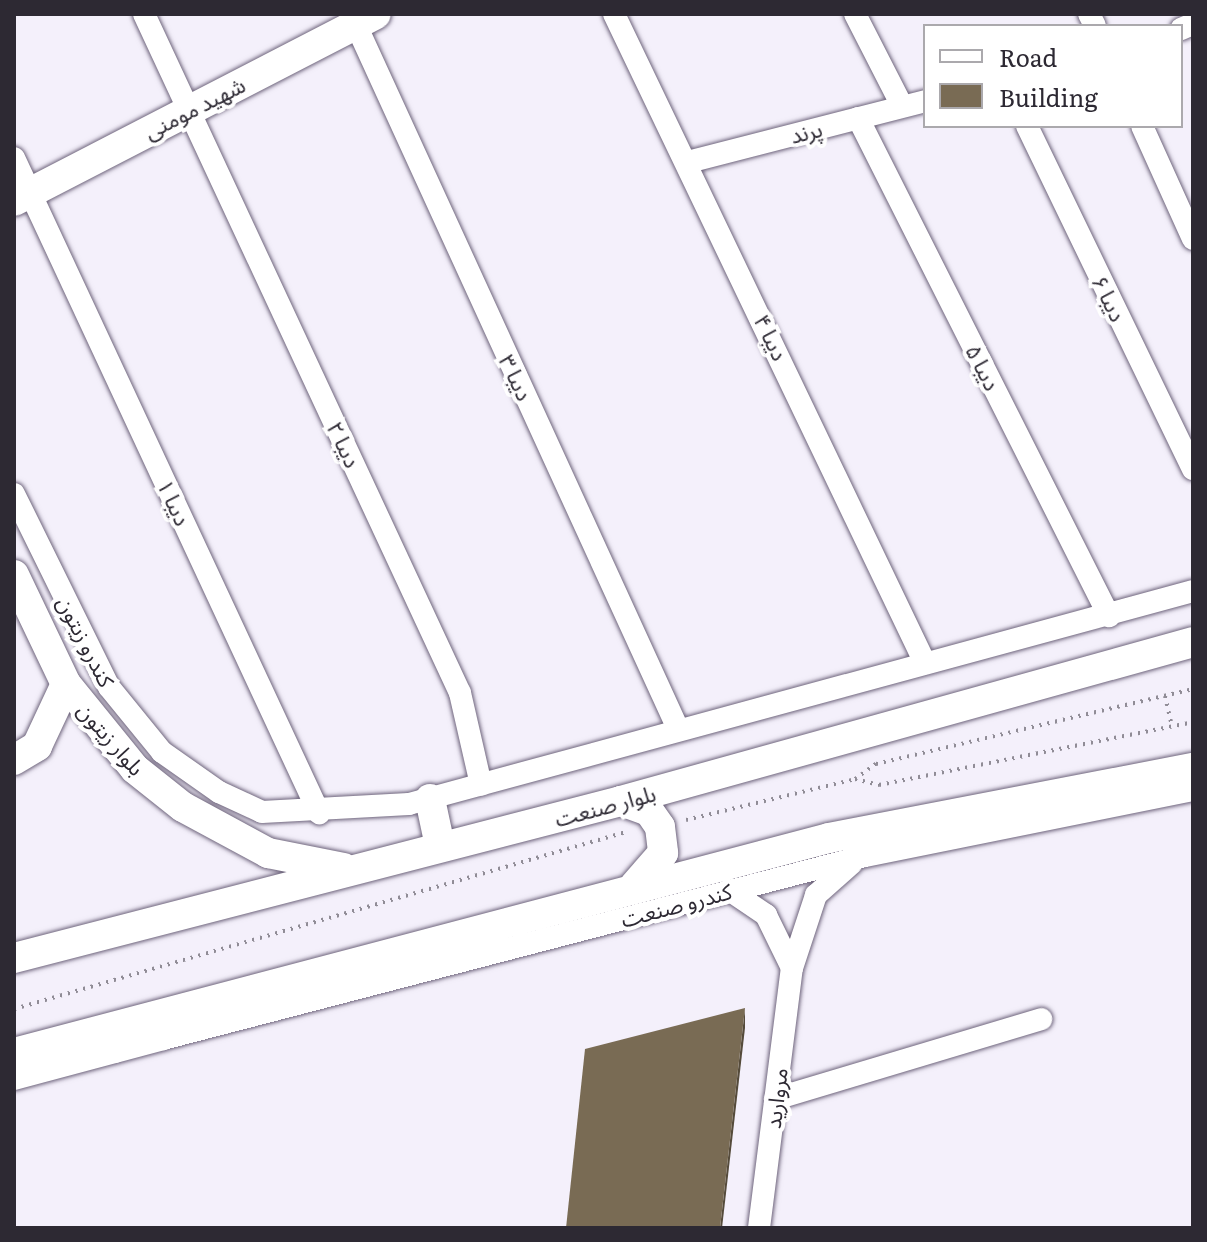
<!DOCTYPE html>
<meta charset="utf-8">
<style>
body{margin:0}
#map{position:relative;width:1207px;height:1242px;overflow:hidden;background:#f4f0fb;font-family:Literata,"Noto Sans Arabic",serif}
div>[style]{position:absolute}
.path>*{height:4px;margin-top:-2px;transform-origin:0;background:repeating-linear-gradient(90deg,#908c96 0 2px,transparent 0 8px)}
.roads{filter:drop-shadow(0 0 2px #6e647c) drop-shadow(0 0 2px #6e647c)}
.street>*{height:22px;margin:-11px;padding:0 11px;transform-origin:11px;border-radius:11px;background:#fff}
.secondary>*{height:30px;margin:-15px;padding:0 15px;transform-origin:15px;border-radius:15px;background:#fff}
.shaded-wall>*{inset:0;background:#554b3b}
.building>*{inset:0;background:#796b54}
span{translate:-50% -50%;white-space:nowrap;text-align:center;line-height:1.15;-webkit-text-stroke:8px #fff;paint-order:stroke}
.street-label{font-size:22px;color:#2d2933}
.frame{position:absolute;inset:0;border:16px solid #2d2933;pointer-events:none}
.legend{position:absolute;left:923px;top:24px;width:260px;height:104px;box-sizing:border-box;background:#fff;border:2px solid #aba9ad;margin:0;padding:10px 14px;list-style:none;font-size:24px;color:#2d2933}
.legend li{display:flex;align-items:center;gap:16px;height:40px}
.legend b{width:40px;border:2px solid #aba9ad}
</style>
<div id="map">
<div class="path">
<div style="left:1165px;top:696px;width:31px;rotate:77deg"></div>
<div style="left:855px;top:779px;width:26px;rotate:-36deg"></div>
<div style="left:876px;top:764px;width:326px;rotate:-13.3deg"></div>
<div style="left:686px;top:820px;width:174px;rotate:-13.6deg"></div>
<div style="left:855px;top:779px;width:25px;rotate:14deg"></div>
<div style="left:879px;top:785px;width:320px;rotate:-11.3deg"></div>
<div style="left:14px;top:1009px;width:637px;rotate:-16.13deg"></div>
</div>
<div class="roads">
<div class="street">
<div style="left:144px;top:14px;width:749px;rotate:65.04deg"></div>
<div style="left:460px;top:693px;width:94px;rotate:77.1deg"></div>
<div style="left:351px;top:14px;width:786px;rotate:65.42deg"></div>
<div style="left:614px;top:14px;width:720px;rotate:64.4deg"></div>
<div style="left:855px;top:14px;width:103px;rotate:62.9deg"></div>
<div style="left:1089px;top:14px;width:13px;rotate:63deg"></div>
<div style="left:1181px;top:29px;width:13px;rotate:-23deg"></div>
<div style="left:858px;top:118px;width:558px;rotate:63.25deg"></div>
<div style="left:1027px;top:126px;width:381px;rotate:64.2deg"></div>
<div style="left:1142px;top:126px;width:124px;rotate:65.7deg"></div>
<div style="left:14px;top:158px;width:723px;rotate:65.03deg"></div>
<div style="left:688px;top:162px;width:245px;rotate:-14.4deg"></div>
<div style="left:14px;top:494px;width:215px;rotate:63.8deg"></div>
<div style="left:109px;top:687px;width:84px;rotate:50.8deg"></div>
<div style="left:162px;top:752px;width:70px;rotate:35.1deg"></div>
<div style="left:219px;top:792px;width:47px;rotate:24.9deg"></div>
<div style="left:262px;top:812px;width:147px;rotate:-3.1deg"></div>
<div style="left:409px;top:804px;width:812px;rotate:-15.2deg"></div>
<div style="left:729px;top:890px;width:45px;rotate:34deg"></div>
<div style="left:766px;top:915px;width:59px;rotate:63.9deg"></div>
<div style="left:115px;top:1052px;width:33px;rotate:-65deg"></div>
<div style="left:129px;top:1022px;width:38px;rotate:27deg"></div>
<div style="left:163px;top:1039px;width:725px;rotate:-14.61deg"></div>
<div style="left:865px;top:856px;width:335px;rotate:-11.4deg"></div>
<div style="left:14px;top:1079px;width:154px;rotate:-15deg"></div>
<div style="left:775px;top:1099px;width:278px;rotate:-16.7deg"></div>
<div style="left:759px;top:1228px;width:262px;rotate:-82.8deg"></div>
<div style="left:792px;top:968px;width:77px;rotate:-71.8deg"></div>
<div style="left:816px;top:895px;width:47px;rotate:-41.5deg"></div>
</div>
<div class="secondary">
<div style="left:14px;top:201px;width:407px;rotate:-27.3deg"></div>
<div style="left:14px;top:575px;width:121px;rotate:64.5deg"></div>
<div style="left:66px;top:684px;width:109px;rotate:50.9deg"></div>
<div style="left:135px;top:769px;width:61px;rotate:38.4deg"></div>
<div style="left:183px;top:807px;width:97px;rotate:28.4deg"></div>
<div style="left:268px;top:853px;width:77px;rotate:11.2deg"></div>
<div style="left:14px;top:760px;width:27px;rotate:-31deg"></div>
<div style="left:37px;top:746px;width:68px;rotate:-64.9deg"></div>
<div style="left:430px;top:799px;width:48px;rotate:78deg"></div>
<div style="left:621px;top:801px;width:30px;rotate:20deg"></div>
<div style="left:649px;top:811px;width:19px;rotate:55deg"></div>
<div style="left:660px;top:827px;width:26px;rotate:83deg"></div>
<div style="left:663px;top:853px;width:43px;rotate:131.2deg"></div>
<div style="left:14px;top:958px;width:627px;rotate:-14.5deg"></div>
<div style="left:621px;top:801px;width:594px;rotate:-15.53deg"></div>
<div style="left:14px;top:1053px;width:843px;rotate:-14.78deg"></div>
<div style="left:829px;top:838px;width:371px;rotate:-10.9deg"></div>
</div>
</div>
<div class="shaded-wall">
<div style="clip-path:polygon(745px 1008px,745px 1028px,722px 1228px,720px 1228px)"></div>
</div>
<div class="building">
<div style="clip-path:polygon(745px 1008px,720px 1228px,566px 1228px,585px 1049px)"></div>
</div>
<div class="street-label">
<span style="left:194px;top:107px;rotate:-27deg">شهید مومنی</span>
<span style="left:806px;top:131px;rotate:-14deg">پرند</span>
<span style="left:1110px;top:298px;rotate:64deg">دیبا ۶</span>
<span style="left:772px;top:337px;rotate:64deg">دیبا ۴</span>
<span style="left:984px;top:367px;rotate:63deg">دیبا ۵</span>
<span style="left:517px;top:377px;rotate:65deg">دیبا ۳</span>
<span style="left:345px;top:444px;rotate:65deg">دیبا ۲</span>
<span style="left:175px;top:502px;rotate:65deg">دیبا ۱</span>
<span style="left:87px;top:641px;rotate:63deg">کندرو زیتون</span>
<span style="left:112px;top:738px;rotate:49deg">بلوار زیتون</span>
<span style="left:605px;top:805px;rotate:-15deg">بلوار صنعت</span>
<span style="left:676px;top:904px;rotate:-15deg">کندرو صنعت</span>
<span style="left:775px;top:1098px;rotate:-83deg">مروارید</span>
</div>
<div class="frame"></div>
<ul class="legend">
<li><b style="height:10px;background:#fff"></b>Road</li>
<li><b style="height:22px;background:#796b54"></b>Building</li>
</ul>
</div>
